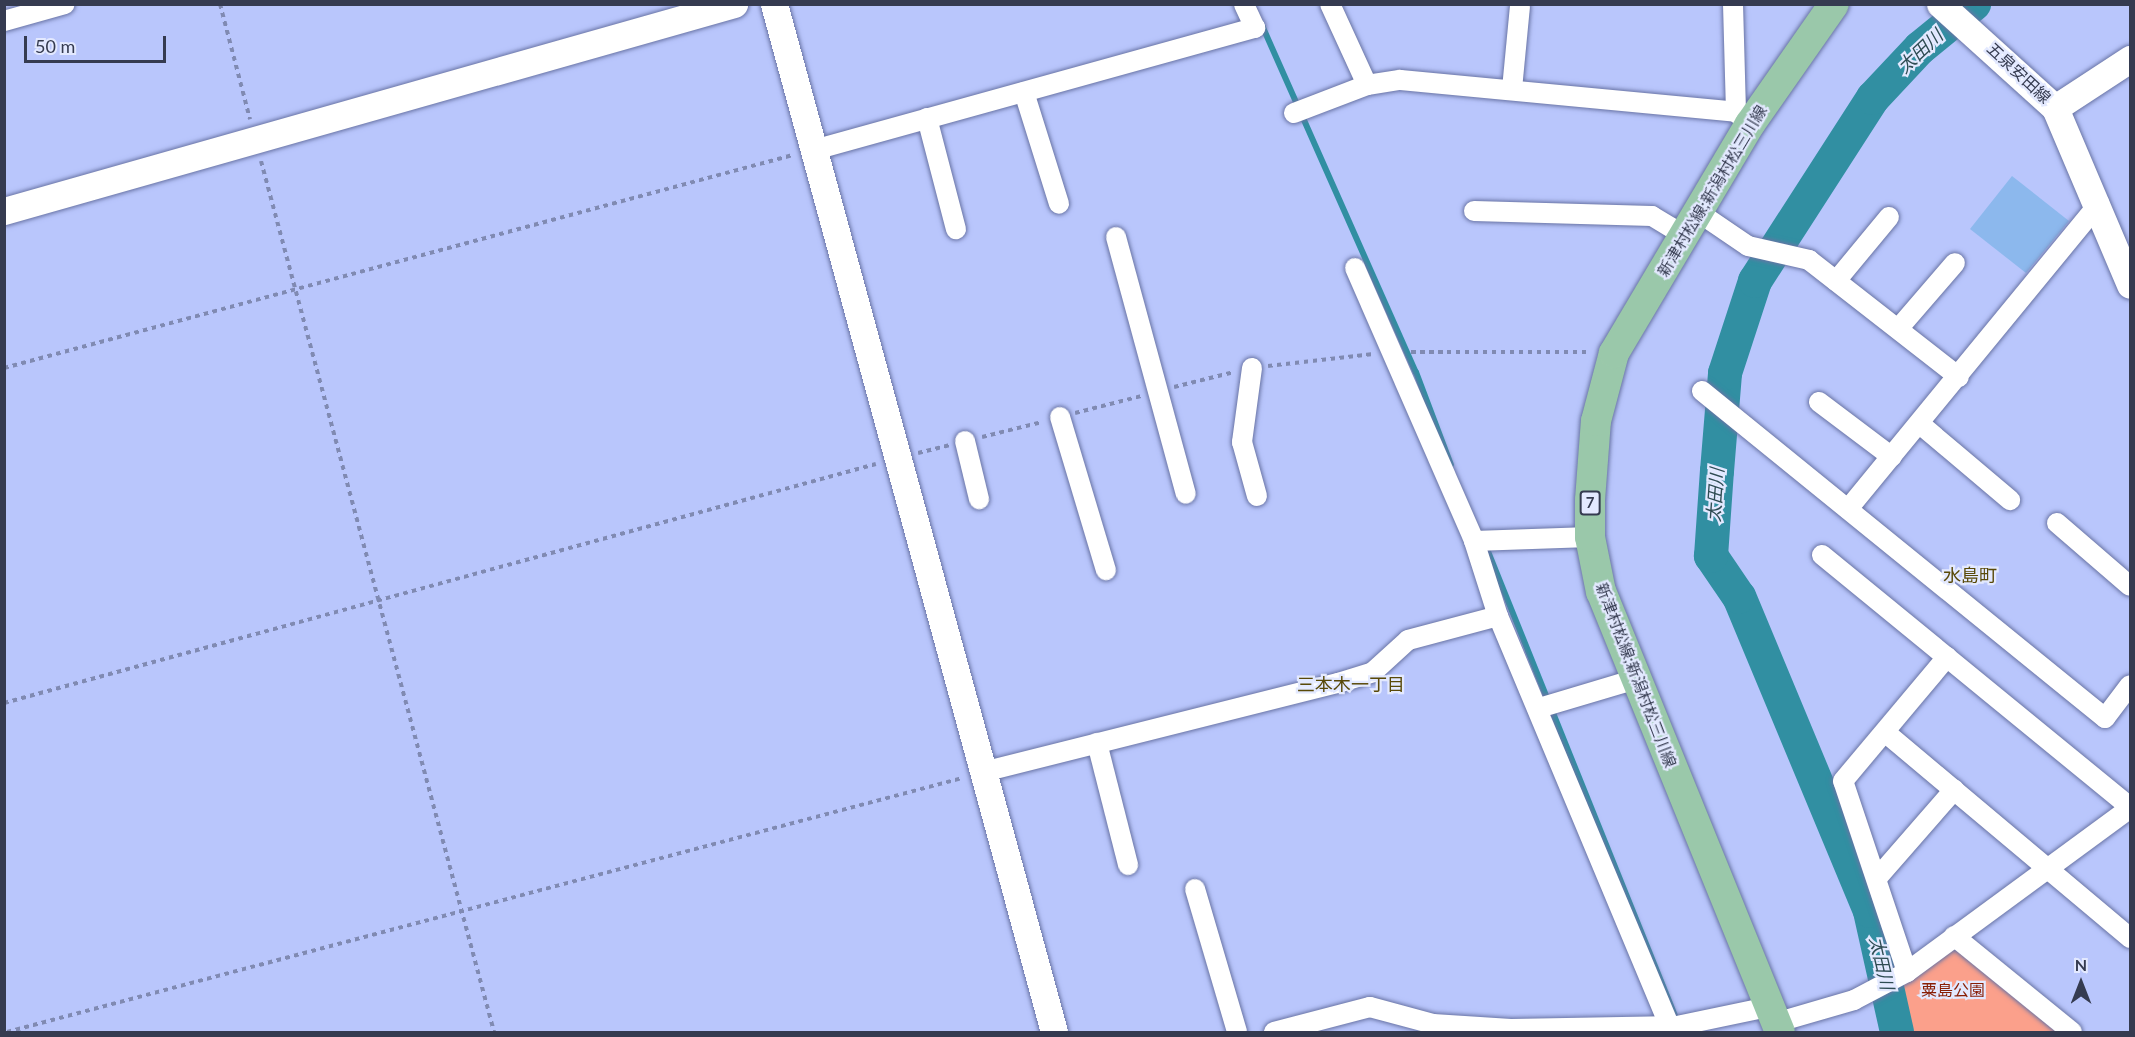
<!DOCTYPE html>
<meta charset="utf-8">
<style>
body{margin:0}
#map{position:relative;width:2135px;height:1037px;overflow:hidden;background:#b9c6fc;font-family:Lato,"Noto Sans JP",sans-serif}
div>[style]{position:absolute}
.green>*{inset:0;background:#fba08b}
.stream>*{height:6px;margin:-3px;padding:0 3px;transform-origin:3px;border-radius:3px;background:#318fa2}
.river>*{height:34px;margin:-17px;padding:0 17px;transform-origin:17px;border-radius:17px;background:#318fa2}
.building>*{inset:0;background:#8cb8ed}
.path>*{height:4px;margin-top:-2px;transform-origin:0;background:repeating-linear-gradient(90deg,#808ab2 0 4.5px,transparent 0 9px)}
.roads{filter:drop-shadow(0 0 2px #6974a5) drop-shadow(0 0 2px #6974a5)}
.street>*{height:20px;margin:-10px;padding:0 10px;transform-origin:10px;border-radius:10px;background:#fff}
.secondary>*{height:27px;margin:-13.5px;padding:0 13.5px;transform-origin:13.5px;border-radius:13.5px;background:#fff}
.primary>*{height:30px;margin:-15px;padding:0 15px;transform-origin:15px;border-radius:15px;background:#9ac8aa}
span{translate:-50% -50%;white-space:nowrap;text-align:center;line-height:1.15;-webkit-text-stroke:4.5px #e3e9ff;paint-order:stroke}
.shield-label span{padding:2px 4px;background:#e3e9ff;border:2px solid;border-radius:4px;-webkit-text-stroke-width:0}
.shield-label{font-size:15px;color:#353b50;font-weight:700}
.street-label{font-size:16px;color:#353b50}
.park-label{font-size:16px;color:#881e05}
.water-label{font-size:18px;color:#2f4c53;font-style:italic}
.neighbourhood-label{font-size:18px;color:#594908}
.frame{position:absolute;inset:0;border:6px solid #353b50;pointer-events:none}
.north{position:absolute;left:2051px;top:953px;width:60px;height:60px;-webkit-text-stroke:4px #e3e9ff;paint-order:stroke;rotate:0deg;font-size:16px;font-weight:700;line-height:24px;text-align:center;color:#353b50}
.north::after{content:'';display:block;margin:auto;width:21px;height:27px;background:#353b50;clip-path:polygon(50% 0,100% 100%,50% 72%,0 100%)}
.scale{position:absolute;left:24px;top:36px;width:142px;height:27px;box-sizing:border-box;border:3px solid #353b50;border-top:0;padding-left:8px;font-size:18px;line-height:21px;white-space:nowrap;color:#353b50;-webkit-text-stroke:4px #e3e9ff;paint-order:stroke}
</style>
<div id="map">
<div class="green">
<div style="clip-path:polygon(1954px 936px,2072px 1032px,1897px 1032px,1890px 980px)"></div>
</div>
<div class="stream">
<div style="left:1261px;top:23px;width:382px;rotate:66.1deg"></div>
<div style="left:1416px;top:372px;width:99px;rotate:69.4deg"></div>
<div style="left:1485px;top:544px;width:514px;rotate:68.07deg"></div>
</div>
<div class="river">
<div style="left:1897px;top:1032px;width:124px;rotate:-102.6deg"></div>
<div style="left:1870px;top:911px;width:340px;rotate:-112.6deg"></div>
<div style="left:1739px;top:597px;width:50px;rotate:-124.3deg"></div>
<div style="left:1711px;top:556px;width:85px;rotate:-86deg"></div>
<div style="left:1717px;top:471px;width:98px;rotate:-85.3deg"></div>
<div style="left:1725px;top:373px;width:97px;rotate:-71.9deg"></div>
<div style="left:1755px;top:281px;width:218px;rotate:-57.2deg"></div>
<div style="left:1873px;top:98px;width:69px;rotate:-46.8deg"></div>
<div style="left:1920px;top:48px;width:70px;rotate:-39.2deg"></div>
</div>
<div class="building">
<div style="clip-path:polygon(2012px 176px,2069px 221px,2026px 273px,1970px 229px)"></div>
</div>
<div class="path">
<div style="left:220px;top:4px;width:119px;rotate:75.4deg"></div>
<div style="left:261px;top:161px;width:902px;rotate:75.02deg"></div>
<div style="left:1411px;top:352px;width:178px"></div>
<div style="left:1268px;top:366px;width:106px;rotate:-6.5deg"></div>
<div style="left:4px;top:368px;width:817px;rotate:-15.11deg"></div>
<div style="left:1174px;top:387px;width:62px;rotate:-14deg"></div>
<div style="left:1075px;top:413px;width:68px;rotate:-14.4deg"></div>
<div style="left:982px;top:437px;width:62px;rotate:-14deg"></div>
<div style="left:918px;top:453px;width:32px;rotate:-14deg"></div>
<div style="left:4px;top:703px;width:904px;rotate:-15.33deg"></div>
<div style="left:7px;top:1032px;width:988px;rotate:-14.89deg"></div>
</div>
<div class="roads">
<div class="street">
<div style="left:1330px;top:4px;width:89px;rotate:65.4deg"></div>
<div style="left:1733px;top:4px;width:108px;rotate:88.4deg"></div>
<div style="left:1736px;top:112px;width:13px;rotate:42deg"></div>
<div style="left:4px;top:21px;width:63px;rotate:-15.6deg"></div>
<div style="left:1512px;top:89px;width:83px;rotate:-84.5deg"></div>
<div style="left:1024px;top:92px;width:117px;rotate:72.6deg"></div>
<div style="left:1294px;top:113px;width:78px;rotate:-21deg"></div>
<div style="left:1367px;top:85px;width:33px;rotate:-9deg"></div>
<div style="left:1400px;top:80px;width:338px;rotate:5.4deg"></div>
<div style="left:927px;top:118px;width:115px;rotate:75.4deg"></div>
<div style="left:814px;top:150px;width:458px;rotate:-15.5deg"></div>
<div style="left:1255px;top:28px;width:26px;rotate:-115deg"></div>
<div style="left:1474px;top:211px;width:178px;rotate:1.6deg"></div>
<div style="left:1652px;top:216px;width:37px;rotate:31deg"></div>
<div style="left:1698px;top:212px;width:60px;rotate:34.2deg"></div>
<div style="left:1748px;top:246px;width:63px;rotate:12.9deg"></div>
<div style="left:1809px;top:260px;width:190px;rotate:38deg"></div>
<div style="left:1116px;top:237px;width:266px;rotate:74.8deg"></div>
<div style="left:1355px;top:268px;width:298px;rotate:66.4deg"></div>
<div style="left:1474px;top:541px;width:79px;rotate:72.3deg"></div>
<div style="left:1498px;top:616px;width:451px;rotate:67.3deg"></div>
<div style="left:1836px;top:281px;width:83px;rotate:-50.4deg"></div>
<div style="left:1898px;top:329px;width:87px;rotate:-49.2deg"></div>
<div style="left:1252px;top:368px;width:75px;rotate:97.7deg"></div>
<div style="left:1242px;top:442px;width:56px;rotate:74.5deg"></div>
<div style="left:1702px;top:391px;width:519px;rotate:39.06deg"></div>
<div style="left:2105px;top:718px;width:41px;rotate:-52.9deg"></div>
<div style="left:1819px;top:402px;width:91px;rotate:37deg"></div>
<div style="left:1060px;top:417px;width:160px;rotate:73.3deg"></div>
<div style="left:1920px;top:424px;width:118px;rotate:40.2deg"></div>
<div style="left:965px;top:441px;width:60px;rotate:76.4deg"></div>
<div style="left:1848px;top:509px;width:396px;rotate:-50.6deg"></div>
<div style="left:2057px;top:523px;width:96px;rotate:40.8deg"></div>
<div style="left:1474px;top:541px;width:116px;rotate:-2deg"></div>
<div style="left:1822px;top:555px;width:398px;rotate:39.3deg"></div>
<div style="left:1539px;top:708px;width:101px;rotate:-16.6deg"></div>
<div style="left:1886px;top:733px;width:319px;rotate:40deg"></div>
<div style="left:1097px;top:743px;width:126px;rotate:75.7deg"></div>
<div style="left:983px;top:772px;width:366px;rotate:-14.1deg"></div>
<div style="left:1338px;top:683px;width:37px;rotate:-17deg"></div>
<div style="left:1373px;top:672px;width:47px;rotate:-42.4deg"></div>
<div style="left:1408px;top:640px;width:93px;rotate:-14.9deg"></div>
<div style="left:1878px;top:877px;width:116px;rotate:-48.9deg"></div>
<div style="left:1195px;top:889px;width:149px;rotate:73.6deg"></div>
<div style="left:1954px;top:936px;width:152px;rotate:39.1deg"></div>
<div style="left:1907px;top:972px;width:201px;rotate:-108.5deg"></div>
<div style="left:1843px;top:781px;width:162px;rotate:-50deg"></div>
<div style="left:1775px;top:1023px;width:82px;rotate:-16.2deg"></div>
<div style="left:1854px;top:1000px;width:60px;rotate:-27.8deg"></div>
<div style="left:1907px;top:972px;width:277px;rotate:-36.3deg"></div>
<div style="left:1274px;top:1032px;width:99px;rotate:-14.6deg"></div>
<div style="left:1370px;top:1007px;width:65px;rotate:15.1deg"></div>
<div style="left:1433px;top:1024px;width:78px;rotate:3.7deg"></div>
<div style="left:1511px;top:1029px;width:166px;rotate:-1deg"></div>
<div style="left:1677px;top:1026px;width:93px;rotate:-11.8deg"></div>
</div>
<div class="secondary">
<div style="left:774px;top:4px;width:1065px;rotate:74.76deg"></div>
<div style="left:1940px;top:4px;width:155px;rotate:42.1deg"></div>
<div style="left:2055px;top:108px;width:192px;rotate:67deg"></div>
<div style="left:2055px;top:108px;width:90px;rotate:-33.2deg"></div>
<div style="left:4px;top:211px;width:759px;rotate:-15.83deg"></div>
</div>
<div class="primary">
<div style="left:1780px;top:1032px;width:475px;rotate:-112.1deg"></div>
<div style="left:1601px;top:592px;width:56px;rotate:-101.3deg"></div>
<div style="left:1590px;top:537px;width:37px;rotate:-90deg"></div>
<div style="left:1590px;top:500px;width:79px;rotate:-85.7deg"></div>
<div style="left:1596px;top:421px;width:70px;rotate:-75.2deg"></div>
<div style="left:1614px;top:353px;width:266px;rotate:-59.3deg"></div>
<div style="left:1750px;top:124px;width:146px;rotate:-55deg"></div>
</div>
</div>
<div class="shield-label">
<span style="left:1590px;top:503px">7</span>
</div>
<div class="street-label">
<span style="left:2019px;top:73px;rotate:43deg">五泉安田線</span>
<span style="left:1712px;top:191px;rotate:-59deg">新津村松線;新潟村松三川線</span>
<span style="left:1636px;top:675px;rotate:69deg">新津村松線;新潟村松三川線</span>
</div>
<div class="park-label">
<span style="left:1953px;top:990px">粟島公園</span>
</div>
<div class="water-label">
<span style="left:1920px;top:51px;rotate:-43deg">太田川</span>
<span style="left:1715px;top:495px;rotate:-86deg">太田川</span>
<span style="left:1882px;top:963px;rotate:77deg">太田川</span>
</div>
<div class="neighbourhood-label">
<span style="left:1970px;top:575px">水島町</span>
<span style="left:1351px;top:684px">三本木一丁目</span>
</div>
<div class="frame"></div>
<div class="north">N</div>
<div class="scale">50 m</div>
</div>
